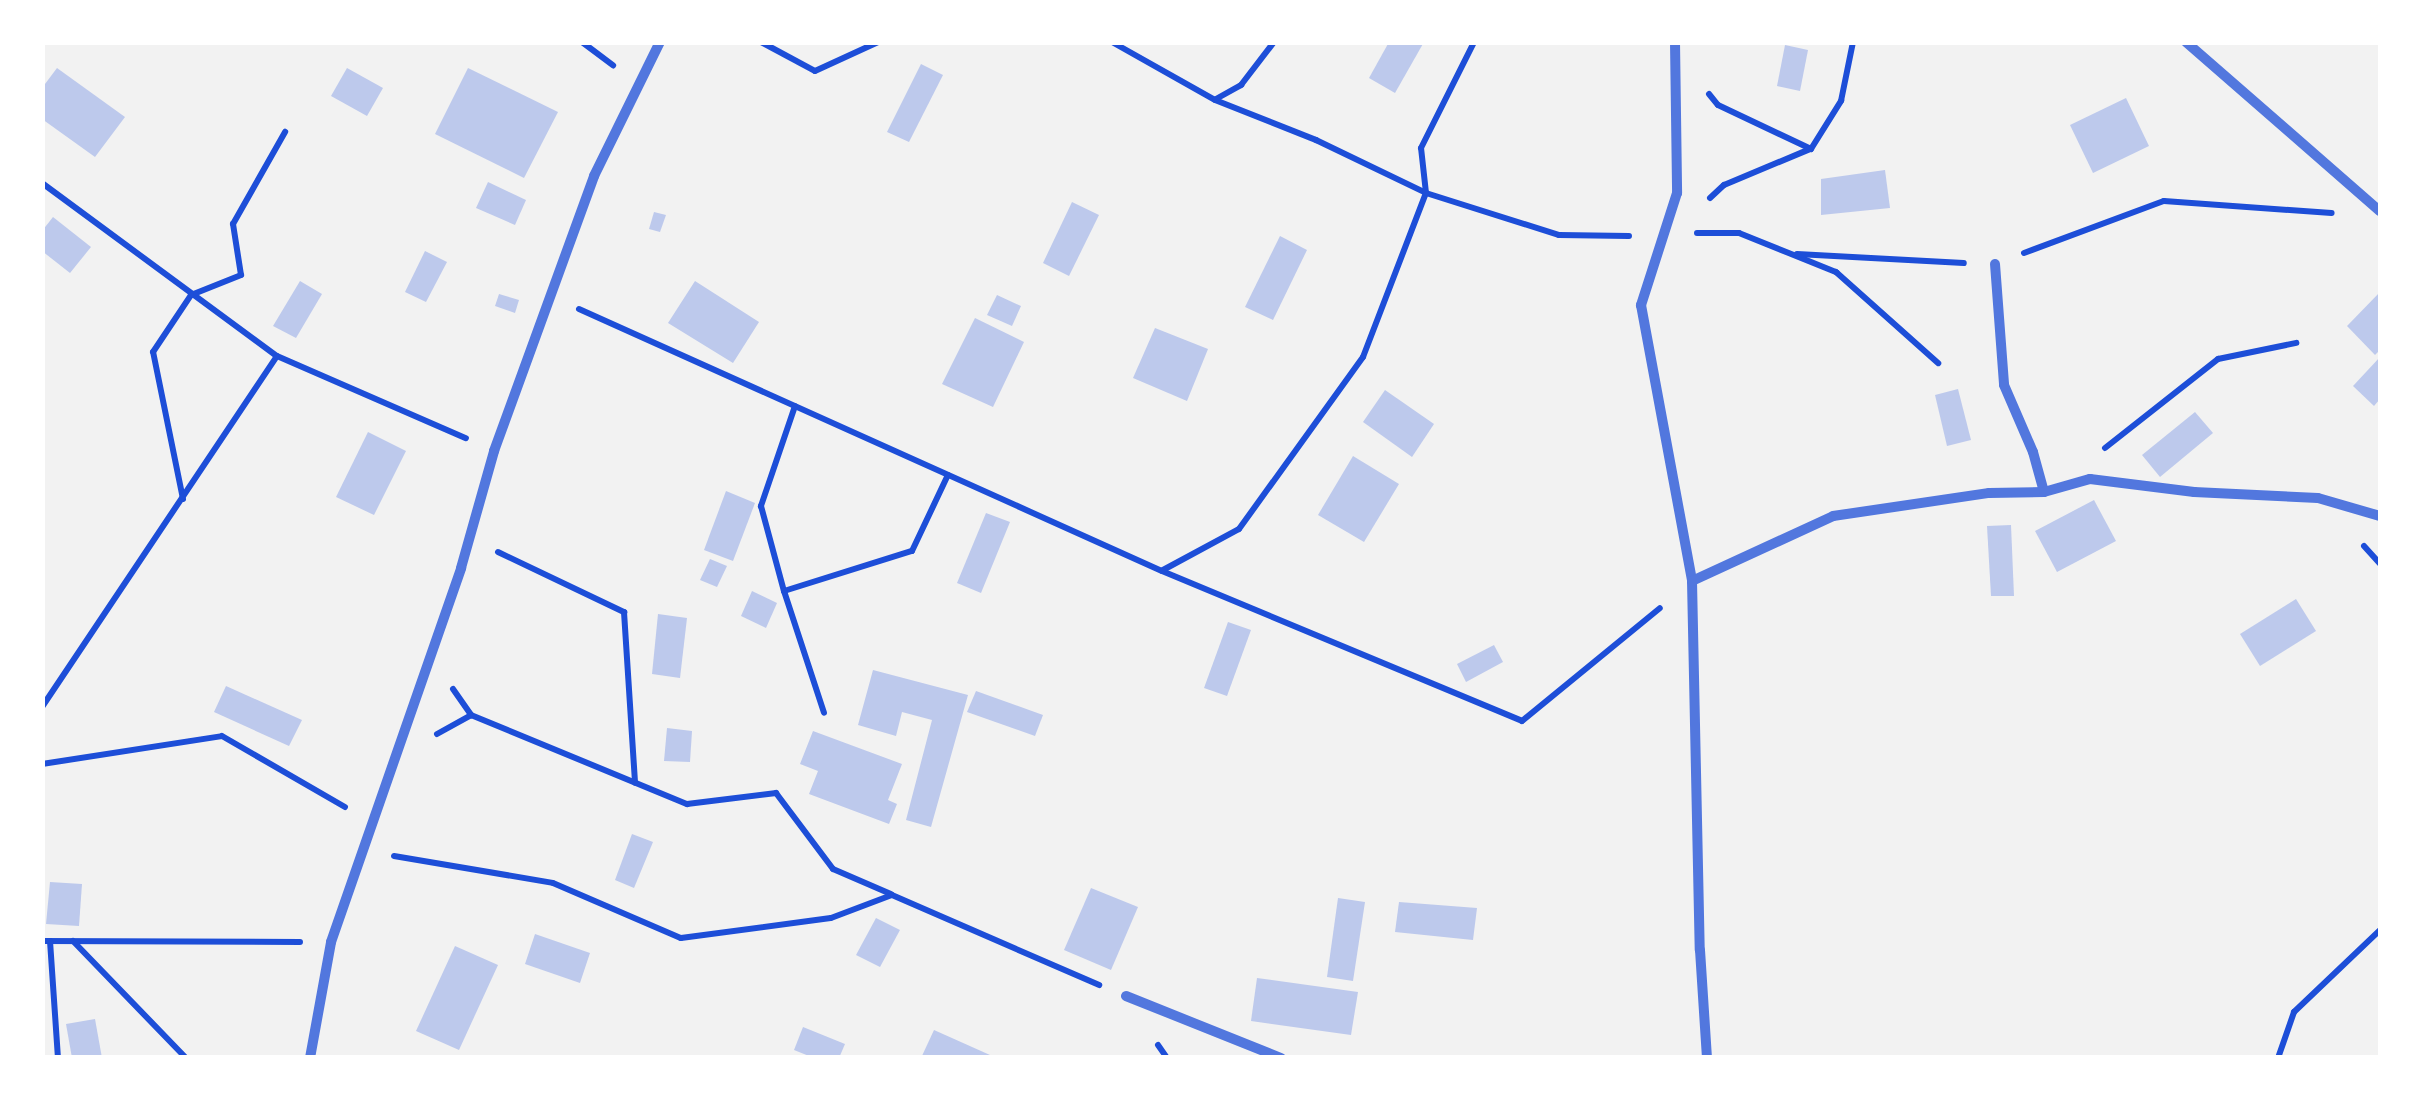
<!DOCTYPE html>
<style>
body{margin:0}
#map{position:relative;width:2423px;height:1100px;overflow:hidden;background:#f2f2f2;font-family:Helvetica,sans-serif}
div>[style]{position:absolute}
.building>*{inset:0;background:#bdc9ec}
.path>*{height:6px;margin:-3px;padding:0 3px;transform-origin:3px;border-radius:3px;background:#1d4ed8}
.minor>*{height:10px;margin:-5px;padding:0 5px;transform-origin:5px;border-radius:5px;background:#5277de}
span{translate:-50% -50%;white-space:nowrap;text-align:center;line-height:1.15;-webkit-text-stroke:10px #fff;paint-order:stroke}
.frame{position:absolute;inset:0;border:45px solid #fff;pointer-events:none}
</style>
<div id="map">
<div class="building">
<div style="clip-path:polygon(1389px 42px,1424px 42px,1395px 93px,1369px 78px)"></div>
<div style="clip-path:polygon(1785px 45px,1808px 50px,1800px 91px,1777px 86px)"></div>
<div style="clip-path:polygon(921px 64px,943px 75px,909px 142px,887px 132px)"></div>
<div style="clip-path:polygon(57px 68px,125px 117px,95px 157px,42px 119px,42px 88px)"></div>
<div style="clip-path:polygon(347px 68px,383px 88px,367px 116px,331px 96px)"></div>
<div style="clip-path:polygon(468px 68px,558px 112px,524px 178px,435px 134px)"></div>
<div style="clip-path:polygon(2126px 98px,2149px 146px,2093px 173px,2070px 125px)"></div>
<div style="clip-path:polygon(1885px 170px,1890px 208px,1821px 215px,1821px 179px)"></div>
<div style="clip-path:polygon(488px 182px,526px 200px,515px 225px,476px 208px)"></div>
<div style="clip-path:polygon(1072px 202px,1099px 215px,1069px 276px,1043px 263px)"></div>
<div style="clip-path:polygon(654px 212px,666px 215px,660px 232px,649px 229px)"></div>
<div style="clip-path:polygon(53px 217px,91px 247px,70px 273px,42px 251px,42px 231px)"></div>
<div style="clip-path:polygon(1280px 236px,1307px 250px,1273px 320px,1245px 307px)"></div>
<div style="clip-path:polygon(425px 251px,447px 262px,426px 302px,405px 292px)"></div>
<div style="clip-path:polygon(300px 281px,322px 294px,296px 338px,273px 326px)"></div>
<div style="clip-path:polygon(695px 281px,759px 322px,733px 363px,668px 323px)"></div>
<div style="clip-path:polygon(2380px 292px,2380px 350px,2375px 355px,2347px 326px)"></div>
<div style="clip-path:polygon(499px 294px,519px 300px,515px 313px,495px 306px)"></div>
<div style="clip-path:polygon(997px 295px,1021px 306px,1012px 326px,987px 315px)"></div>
<div style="clip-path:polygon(975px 318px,1024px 342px,993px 407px,942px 384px)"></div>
<div style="clip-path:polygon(1155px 328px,1208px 349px,1187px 401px,1133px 378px)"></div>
<div style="clip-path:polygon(2380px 357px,2380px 399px,2374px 406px,2353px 386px)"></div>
<div style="clip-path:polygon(1958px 389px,1971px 440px,1947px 446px,1935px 395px)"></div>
<div style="clip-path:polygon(1385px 390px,1434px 424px,1412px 457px,1363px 422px)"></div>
<div style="clip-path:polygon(2195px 412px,2213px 433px,2160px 477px,2142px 455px)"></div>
<div style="clip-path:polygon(368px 432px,406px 451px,374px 515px,336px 497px)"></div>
<div style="clip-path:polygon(1353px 456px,1399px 484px,1364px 542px,1318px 515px)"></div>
<div style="clip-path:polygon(726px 491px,755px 503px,733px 561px,704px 550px)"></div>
<div style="clip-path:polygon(2094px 500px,2116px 541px,2057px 572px,2035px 531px)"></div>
<div style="clip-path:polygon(986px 513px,1010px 522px,981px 593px,957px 583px)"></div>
<div style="clip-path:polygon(2011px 525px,2014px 596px,1991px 596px,1987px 526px)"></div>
<div style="clip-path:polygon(710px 559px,727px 566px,717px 587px,700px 580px)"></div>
<div style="clip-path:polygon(752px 591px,777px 603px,766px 628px,741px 616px)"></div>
<div style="clip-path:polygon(2296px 599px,2316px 631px,2260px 666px,2240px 634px)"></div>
<div style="clip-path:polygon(658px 614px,687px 618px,680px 678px,652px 674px)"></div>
<div style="clip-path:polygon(1228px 622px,1251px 630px,1227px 696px,1204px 688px)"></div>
<div style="clip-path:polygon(1494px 645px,1503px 662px,1466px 682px,1457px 664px)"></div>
<div style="clip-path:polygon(873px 670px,968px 695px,931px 827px,906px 820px,932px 720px,902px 712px,896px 736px,858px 725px)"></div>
<div style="clip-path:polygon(226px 686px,302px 720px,289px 746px,214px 712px)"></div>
<div style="clip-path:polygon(976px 691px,1043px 715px,1035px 736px,967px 712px)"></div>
<div style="clip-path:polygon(667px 728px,692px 731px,690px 762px,664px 761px)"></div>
<div style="clip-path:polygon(813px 731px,902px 764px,888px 800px,897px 804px,889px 824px,809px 794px,818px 771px,800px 764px)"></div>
<div style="clip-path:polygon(632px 834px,653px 842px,634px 888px,615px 880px)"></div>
<div style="clip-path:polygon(50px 882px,82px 884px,79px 926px,46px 924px)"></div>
<div style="clip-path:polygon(1091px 888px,1138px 907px,1111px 970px,1064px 950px)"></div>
<div style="clip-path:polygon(1338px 898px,1365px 902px,1353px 981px,1327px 977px)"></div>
<div style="clip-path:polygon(1399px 902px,1477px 908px,1473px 940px,1395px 932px)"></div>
<div style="clip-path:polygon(876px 918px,900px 930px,880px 967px,856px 955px)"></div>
<div style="clip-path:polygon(535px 934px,590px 953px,580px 983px,525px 964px)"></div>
<div style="clip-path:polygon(455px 946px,498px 965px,459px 1050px,416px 1031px)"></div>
<div style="clip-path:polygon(1257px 978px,1358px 992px,1351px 1035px,1251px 1021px)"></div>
<div style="clip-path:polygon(95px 1019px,102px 1058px,72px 1058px,66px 1024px)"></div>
<div style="clip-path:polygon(803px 1027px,845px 1044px,839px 1058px,814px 1058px,794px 1050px)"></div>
<div style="clip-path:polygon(934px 1030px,990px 1055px,989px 1058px,921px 1058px)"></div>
</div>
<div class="path">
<div style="left:582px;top:42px;width:39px;rotate:37deg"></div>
<div style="left:761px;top:42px;width:61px;rotate:28.2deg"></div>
<div style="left:815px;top:71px;width:69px;rotate:-24.7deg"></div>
<div style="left:1112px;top:42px;width:118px;rotate:29.4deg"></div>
<div style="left:1215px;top:100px;width:109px;rotate:21.6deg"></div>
<div style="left:1316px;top:140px;width:122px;rotate:25.7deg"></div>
<div style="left:1426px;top:193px;width:139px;rotate:17.5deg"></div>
<div style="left:1559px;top:235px;width:70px;rotate:0.8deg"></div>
<div style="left:1709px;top:94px;width:14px;rotate:51deg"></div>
<div style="left:1718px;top:105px;width:103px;rotate:25.3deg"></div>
<div style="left:1811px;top:149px;width:57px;rotate:-58deg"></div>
<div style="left:1841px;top:101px;width:60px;rotate:-78.5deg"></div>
<div style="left:1216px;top:99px;width:29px;rotate:-29deg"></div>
<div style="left:1241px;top:85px;width:54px;rotate:-52.5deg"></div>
<div style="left:42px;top:183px;width:292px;rotate:36.4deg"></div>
<div style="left:277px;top:356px;width:206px;rotate:23.5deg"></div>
<div style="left:1710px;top:198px;width:19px;rotate:-43deg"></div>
<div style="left:1724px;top:185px;width:93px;rotate:-22.7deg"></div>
<div style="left:1697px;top:233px;width:42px"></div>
<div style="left:1739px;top:233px;width:105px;rotate:21.9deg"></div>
<div style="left:1836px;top:272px;width:137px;rotate:41.7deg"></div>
<div style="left:2024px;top:253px;width:149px;rotate:-20.4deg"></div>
<div style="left:2164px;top:201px;width:168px;rotate:4.1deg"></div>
<div style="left:1797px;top:254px;width:167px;rotate:3.1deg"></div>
<div style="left:579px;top:309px;width:639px;rotate:24.2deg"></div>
<div style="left:1162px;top:571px;width:390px;rotate:22.6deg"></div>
<div style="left:1522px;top:721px;width:178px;rotate:-39.3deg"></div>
<div style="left:795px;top:406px;width:106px;rotate:108.8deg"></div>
<div style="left:761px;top:506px;width:88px;rotate:74.9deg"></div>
<div style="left:784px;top:591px;width:134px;rotate:-17.4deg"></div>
<div style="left:912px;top:551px;width:84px;rotate:-64.7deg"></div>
<div style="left:2105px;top:448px;width:144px;rotate:-38.2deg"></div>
<div style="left:2218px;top:359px;width:80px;rotate:-11.6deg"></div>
<div style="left:183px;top:499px;width:150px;rotate:-101.5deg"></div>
<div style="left:153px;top:352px;width:69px;rotate:-56.3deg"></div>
<div style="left:191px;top:295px;width:54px;rotate:-21.8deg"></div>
<div style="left:241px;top:275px;width:52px;rotate:-98.9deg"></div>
<div style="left:233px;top:224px;width:106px;rotate:-60.5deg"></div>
<div style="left:2364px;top:546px;width:24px;rotate:48deg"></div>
<div style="left:498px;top:552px;width:140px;rotate:25.5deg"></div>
<div style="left:624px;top:612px;width:171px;rotate:86.3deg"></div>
<div style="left:1163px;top:570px;width:86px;rotate:-28.3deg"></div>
<div style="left:1239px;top:529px;width:212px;rotate:-54.2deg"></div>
<div style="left:1363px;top:357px;width:176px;rotate:-69deg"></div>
<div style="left:1426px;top:193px;width:45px;rotate:-96.3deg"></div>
<div style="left:1421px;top:148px;width:119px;rotate:-63.4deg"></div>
<div style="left:784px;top:591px;width:128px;rotate:71.8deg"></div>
<div style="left:453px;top:689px;width:32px;rotate:55deg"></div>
<div style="left:471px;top:715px;width:234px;rotate:22.4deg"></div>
<div style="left:687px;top:804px;width:90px;rotate:-7deg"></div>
<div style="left:776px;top:793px;width:95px;rotate:53.1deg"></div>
<div style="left:833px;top:869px;width:63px;rotate:23.3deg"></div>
<div style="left:42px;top:707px;width:422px;rotate:-56.2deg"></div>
<div style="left:437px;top:734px;width:39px;rotate:-29deg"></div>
<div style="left:42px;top:764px;width:182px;rotate:-8.8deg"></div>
<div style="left:222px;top:736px;width:142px;rotate:30deg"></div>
<div style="left:394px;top:856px;width:161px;rotate:9.6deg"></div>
<div style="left:553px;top:883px;width:139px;rotate:23.3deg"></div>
<div style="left:681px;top:938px;width:151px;rotate:-7.6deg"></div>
<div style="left:831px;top:918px;width:65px;rotate:-20.7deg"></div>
<div style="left:892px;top:895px;width:226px;rotate:23.5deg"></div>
<div style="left:42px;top:941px;width:258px;rotate:0.2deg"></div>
<div style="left:50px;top:941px;width:117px;rotate:86.1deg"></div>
<div style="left:73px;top:941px;width:163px;rotate:46deg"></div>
<div style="left:1158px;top:1045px;width:16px;rotate:55deg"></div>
<div style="left:2278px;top:1058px;width:49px;rotate:-70.8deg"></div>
<div style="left:2294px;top:1012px;width:119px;rotate:-43.6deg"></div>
</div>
<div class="minor">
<div style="left:1675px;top:42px;width:151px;rotate:89.2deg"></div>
<div style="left:1677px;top:193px;width:118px;rotate:107.8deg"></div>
<div style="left:1641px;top:305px;width:281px;rotate:79.5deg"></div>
<div style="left:1692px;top:581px;width:369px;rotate:88.8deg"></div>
<div style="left:1700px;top:950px;width:108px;rotate:86.3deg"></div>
<div style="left:2186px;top:42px;width:257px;rotate:41.1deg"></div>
<div style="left:1995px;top:264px;width:121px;rotate:85.7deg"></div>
<div style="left:2004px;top:385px;width:73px;rotate:66.6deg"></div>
<div style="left:2033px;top:452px;width:41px;rotate:74.6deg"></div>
<div style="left:1692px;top:581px;width:155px;rotate:-24.7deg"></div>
<div style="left:1833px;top:516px;width:158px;rotate:-8.4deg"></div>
<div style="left:1989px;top:493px;width:55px;rotate:-1deg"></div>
<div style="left:2044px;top:492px;width:48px;rotate:-15.8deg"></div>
<div style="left:2090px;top:479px;width:105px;rotate:7.1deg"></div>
<div style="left:2194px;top:492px;width:124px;rotate:2.8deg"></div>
<div style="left:2318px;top:498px;width:65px;rotate:16.2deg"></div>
<div style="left:1126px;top:996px;width:167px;rotate:21.8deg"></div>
<div style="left:310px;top:1058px;width:118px;rotate:-79.7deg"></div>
<div style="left:331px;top:942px;width:396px;rotate:-70.8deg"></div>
<div style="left:461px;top:568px;width:122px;rotate:-74.2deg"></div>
<div style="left:494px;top:451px;width:293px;rotate:-70deg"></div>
<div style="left:594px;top:176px;width:149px;rotate:-63.8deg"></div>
</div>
<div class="frame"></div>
</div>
